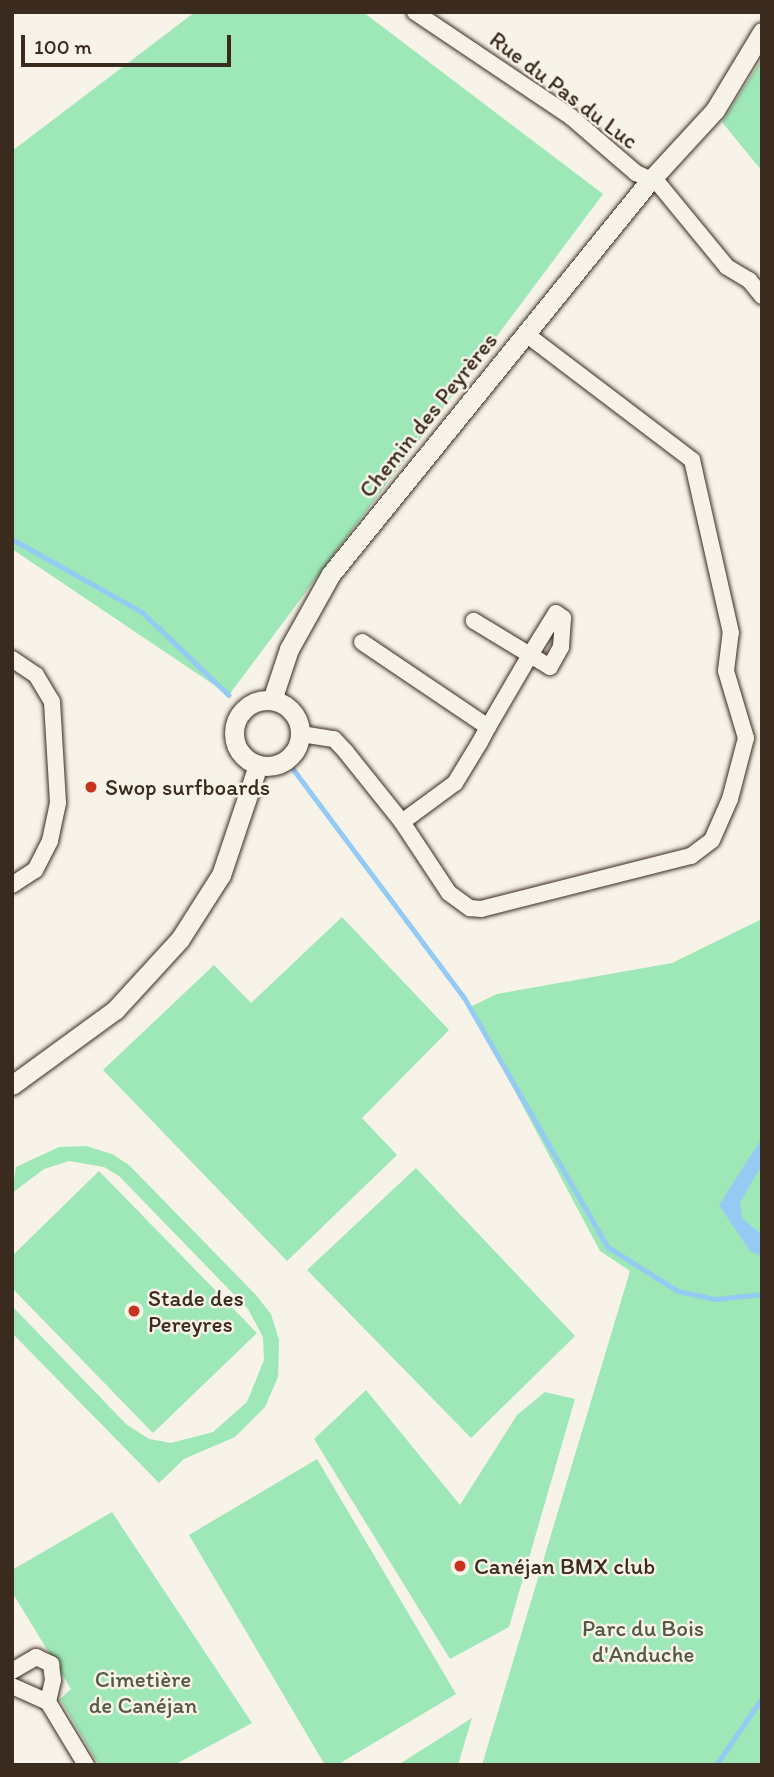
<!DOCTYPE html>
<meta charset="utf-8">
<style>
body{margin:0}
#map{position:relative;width:774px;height:1777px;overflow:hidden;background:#f7f3e8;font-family:Itim,sans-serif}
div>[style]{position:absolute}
.green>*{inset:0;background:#9ee7b7}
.water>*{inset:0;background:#95caf3}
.stream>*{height:4.5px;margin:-2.25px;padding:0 2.25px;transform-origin:2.25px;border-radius:2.25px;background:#95caf3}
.roads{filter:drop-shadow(0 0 2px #3b2a1e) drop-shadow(0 0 2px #3b2a1e)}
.minor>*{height:16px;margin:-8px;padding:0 8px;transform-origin:8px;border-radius:8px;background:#f7f3e8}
.tertiary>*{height:19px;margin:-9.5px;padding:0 9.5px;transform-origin:9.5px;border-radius:9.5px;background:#f7f3e8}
.tertiary>.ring{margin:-9.5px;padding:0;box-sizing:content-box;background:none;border:19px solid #f7f3e8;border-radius:50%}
.dots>*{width:19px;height:19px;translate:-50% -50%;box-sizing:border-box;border:4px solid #f7f3e8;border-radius:50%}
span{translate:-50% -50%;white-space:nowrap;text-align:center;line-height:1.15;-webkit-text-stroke:5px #f7f3e8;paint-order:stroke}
.street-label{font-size:23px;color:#3b2a1e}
.poi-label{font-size:23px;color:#3b2a1e}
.left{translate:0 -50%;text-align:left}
.park-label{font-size:23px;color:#545944}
.frame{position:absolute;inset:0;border:14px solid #3b2a1e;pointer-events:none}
.scale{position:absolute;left:21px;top:35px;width:210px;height:32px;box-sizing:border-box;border:4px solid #3b2a1e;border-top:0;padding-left:9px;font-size:21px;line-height:24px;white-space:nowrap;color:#3b2a1e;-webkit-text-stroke:5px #f7f3e8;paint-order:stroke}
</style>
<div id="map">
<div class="green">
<div style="clip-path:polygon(195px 12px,363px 12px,603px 194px,229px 695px,12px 549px,12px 151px)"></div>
<div style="clip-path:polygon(762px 59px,762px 171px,722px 122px)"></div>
<div style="clip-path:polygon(342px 917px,449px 1030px,362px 1118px,397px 1155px,287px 1261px,103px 1070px,214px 965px,251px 1003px)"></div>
<div style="clip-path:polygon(762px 919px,762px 1765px,482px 1765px,630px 1271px,600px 1251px,470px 1007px,497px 994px,672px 963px)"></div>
<div style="clip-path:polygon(86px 1146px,112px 1154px,129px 1165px,255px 1294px,271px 1314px,279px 1340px,278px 1377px,265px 1407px,235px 1437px,184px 1459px,159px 1483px,12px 1333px,12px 1306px,127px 1425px,149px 1439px,171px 1443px,213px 1432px,247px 1402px,264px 1360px,263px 1337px,248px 1309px,119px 1176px,104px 1167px,69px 1161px,44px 1169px,12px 1193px,16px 1167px,59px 1147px)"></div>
<div style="clip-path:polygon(416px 1168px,575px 1336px,471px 1438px,307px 1270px)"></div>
<div style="clip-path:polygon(99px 1171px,257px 1333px,153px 1433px,12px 1288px,12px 1256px)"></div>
<div style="clip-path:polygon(366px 1390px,460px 1505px,517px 1415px,545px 1392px,575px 1399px,509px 1627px,450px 1659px,314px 1439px)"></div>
<div style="clip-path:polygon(317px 1459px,456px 1694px,337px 1765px,325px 1765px,189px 1535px)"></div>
<div style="clip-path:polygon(112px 1512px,252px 1723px,174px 1765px,99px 1765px,60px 1699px,71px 1689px,12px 1592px,12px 1570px)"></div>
<div style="clip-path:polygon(472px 1718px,458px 1765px,398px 1765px)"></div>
</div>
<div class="water">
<div style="clip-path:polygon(762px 1138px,762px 1165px,740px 1202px,742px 1218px,762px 1235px,762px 1257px,750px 1251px,719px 1205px)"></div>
</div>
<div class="stream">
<div style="left:12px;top:539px;width:149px;rotate:29.3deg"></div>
<div style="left:142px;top:612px;width:120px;rotate:43.7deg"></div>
<div style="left:294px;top:770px;width:284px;rotate:53.2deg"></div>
<div style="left:464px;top:997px;width:289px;rotate:60.1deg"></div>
<div style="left:608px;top:1247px;width:83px;rotate:32.2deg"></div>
<div style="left:678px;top:1291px;width:39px;rotate:12deg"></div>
<div style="left:716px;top:1299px;width:46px;rotate:-6.2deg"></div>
<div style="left:716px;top:1765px;width:81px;rotate:-55.5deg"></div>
</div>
<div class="roads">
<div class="minor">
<div style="left:415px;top:12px;width:188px;rotate:33.9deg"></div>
<div style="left:571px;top:117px;width:86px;rotate:40.7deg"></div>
<div style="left:636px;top:173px;width:24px;rotate:24deg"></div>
<div style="left:658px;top:183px;width:109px;rotate:50.6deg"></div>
<div style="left:727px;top:267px;width:26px;rotate:31deg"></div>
<div style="left:749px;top:280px;width:21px;rotate:51deg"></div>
<div style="left:362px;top:642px;width:152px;rotate:34deg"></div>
<div style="left:12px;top:659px;width:29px;rotate:34deg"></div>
<div style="left:36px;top:675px;width:31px;rotate:59deg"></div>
<div style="left:52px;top:702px;width:101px;rotate:86.6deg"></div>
<div style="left:58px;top:803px;width:39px;rotate:102deg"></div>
<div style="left:50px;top:841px;width:33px;rotate:117deg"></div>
<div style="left:35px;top:870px;width:27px;rotate:147deg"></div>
<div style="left:301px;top:734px;width:33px;rotate:9deg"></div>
<div style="left:334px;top:739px;width:18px;rotate:47deg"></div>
<div style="left:346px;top:752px;width:90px;rotate:51.3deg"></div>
<div style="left:402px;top:822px;width:85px;rotate:56.5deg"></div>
<div style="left:449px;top:893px;width:26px;rotate:36deg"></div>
<div style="left:470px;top:908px;width:11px;rotate:5deg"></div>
<div style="left:481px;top:909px;width:217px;rotate:-14.2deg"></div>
<div style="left:691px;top:856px;width:26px;rotate:-37deg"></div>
<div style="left:712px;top:840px;width:45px;rotate:-66.3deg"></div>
<div style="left:730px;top:799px;width:63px;rotate:-75.3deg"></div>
<div style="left:746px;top:738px;width:70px;rotate:-106.6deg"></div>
<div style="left:726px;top:671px;width:38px;rotate:-83deg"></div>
<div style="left:731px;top:633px;width:177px;rotate:-102.7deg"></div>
<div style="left:692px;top:460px;width:208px;rotate:-142.8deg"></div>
<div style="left:402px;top:822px;width:66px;rotate:-36.3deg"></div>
<div style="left:455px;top:783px;width:48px;rotate:-58.6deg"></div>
<div style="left:480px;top:742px;width:17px;rotate:-62deg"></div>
<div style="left:488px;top:727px;width:83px;rotate:-59.7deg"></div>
<div style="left:530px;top:655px;width:49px;rotate:-58.2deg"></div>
<div style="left:556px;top:613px;width:9px;rotate:36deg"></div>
<div style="left:563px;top:618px;width:29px;rotate:94deg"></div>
<div style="left:561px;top:647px;width:23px;rotate:119deg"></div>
<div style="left:550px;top:667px;width:23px;rotate:-149deg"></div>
<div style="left:530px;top:655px;width:66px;rotate:-148.7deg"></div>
<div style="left:12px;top:1671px;width:28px;rotate:-30deg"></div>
<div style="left:36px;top:1657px;width:17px;rotate:25deg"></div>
<div style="left:51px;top:1664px;width:16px;rotate:83deg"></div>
<div style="left:53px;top:1680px;width:23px;rotate:103deg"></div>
<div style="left:12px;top:1686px;width:39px;rotate:24deg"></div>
<div style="left:48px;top:1702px;width:74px;rotate:58.9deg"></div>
</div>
<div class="tertiary">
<div class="ring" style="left:234px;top:700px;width:47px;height:47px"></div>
<div style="left:272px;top:700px;width:54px;rotate:-71.6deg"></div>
<div style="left:289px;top:649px;width:86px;rotate:-60.8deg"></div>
<div style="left:331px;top:574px;width:502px;rotate:-50.98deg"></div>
<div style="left:647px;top:184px;width:100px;rotate:-47.4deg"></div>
<div style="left:715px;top:110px;width:91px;rotate:-58.9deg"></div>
<div style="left:12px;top:1085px;width:127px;rotate:-36.1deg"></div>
<div style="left:115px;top:1010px;width:96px;rotate:-47.5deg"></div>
<div style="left:180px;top:939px;width:76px;rotate:-57.4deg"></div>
<div style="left:221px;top:875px;width:116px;rotate:-71.4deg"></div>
</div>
</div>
<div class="dots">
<div style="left:91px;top:787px;background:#c8321e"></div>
<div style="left:134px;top:1311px;background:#c8321e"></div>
<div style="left:460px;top:1566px;background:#c8321e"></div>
</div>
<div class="street-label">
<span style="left:564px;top:90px;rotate:37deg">Rue du Pas du Luc</span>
<span style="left:428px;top:415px;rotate:-51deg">Chemin des Peyrères</span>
</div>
<div class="poi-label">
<span class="left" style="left:105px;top:787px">Swop surfboards</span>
<span class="left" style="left:148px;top:1311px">Stade des<br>Pereyres</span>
<span class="left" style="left:474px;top:1566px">Canéjan BMX club</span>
</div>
<div class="park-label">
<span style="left:643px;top:1641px">Parc du Bois<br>d'Anduche</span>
<span style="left:143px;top:1692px">Cimetière<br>de Canéjan</span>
</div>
<div class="frame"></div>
<div class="scale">100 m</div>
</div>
